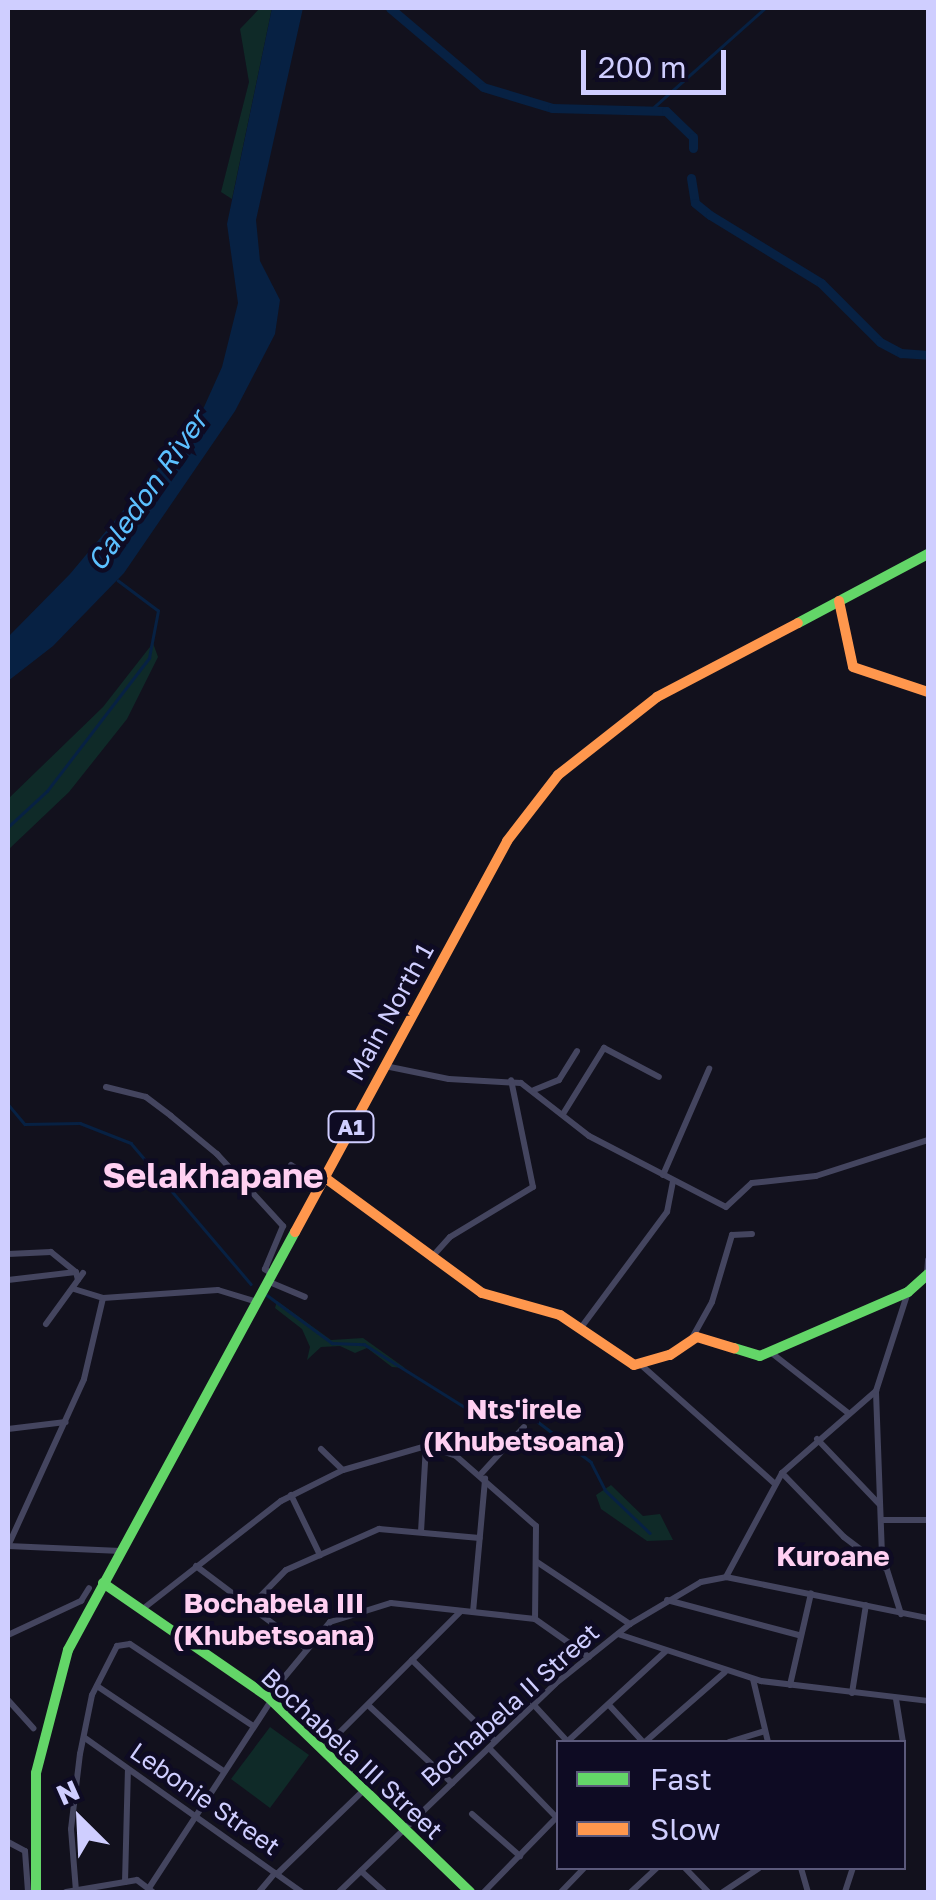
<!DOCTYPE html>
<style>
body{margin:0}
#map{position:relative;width:936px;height:1900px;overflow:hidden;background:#12111d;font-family:"Golos Text",sans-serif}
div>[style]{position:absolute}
.green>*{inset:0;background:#0f2a28}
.water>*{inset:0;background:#072143}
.stream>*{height:2.5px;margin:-1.25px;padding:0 1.25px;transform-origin:1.25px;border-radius:1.25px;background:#072143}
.river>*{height:9px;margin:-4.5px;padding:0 4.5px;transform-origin:4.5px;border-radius:4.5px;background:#072143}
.street>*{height:6px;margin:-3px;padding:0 3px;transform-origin:3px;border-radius:3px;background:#44455f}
.fast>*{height:10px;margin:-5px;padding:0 5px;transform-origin:5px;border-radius:5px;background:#63d668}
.slow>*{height:10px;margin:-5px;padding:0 5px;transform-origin:5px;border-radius:5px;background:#ff974d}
span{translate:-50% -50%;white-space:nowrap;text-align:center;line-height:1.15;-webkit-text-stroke:9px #0e0b23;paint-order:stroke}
.shield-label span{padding:2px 8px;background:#0e0b23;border:2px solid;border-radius:8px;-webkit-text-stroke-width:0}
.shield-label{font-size:22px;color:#cfceff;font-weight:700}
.street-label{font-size:25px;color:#cfceff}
.water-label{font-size:28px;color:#5cc0ff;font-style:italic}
.neighbourhood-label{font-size:28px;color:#ffd0f2;font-weight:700}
.district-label{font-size:35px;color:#ffd0f2;font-weight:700}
.frame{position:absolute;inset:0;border:10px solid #cfceff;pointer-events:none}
.legend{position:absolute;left:556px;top:1740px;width:350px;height:130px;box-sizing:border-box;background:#0e0b23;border:2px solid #5b597b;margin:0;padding:12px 18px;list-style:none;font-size:30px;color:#cfceff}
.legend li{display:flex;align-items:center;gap:20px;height:50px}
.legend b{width:50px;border:2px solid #5b597b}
.north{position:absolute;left:30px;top:1770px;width:100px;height:100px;-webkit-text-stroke:8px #0e0b23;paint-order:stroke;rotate:336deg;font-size:28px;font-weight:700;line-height:40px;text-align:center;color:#cfceff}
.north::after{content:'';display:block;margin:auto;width:35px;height:45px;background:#cfceff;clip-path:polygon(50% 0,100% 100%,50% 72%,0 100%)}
.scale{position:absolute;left:581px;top:50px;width:145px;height:45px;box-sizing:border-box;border:5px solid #cfceff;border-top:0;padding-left:12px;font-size:30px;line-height:35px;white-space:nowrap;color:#cfceff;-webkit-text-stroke:8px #0e0b23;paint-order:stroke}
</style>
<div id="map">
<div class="green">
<div style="clip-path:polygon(260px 8px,272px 8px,232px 199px,221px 192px,249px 82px,240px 29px)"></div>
<div style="clip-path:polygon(153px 643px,158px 657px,127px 719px,69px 792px,8px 850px,8px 799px,103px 707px)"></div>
<div style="clip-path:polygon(277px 1301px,331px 1340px,363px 1338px,405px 1368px,392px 1367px,367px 1348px,355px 1353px,340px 1346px,321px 1347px,307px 1360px,310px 1347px,302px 1329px,275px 1308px)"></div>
<div style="clip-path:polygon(611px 1485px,643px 1516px,660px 1514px,673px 1540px,647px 1541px,601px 1509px,596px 1495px)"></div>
<div style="clip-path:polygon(270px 1727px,309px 1755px,270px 1808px,231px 1779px)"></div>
</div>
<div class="water">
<div style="clip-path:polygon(272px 8px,303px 8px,256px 220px,260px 261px,280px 300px,275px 334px,235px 411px,124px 573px,53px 646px,8px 681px,8px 637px,70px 574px,153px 475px,204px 407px,222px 367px,238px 303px,227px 224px)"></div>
</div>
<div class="stream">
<div style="left:654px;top:107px;width:149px;rotate:-41.7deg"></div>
<div style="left:8px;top:827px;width:53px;rotate:-42.7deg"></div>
<div style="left:47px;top:791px;width:168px;rotate:-52.5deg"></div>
<div style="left:149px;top:658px;width:48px;rotate:-79.2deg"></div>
<div style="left:158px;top:611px;width:50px;rotate:-143.1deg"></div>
<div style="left:8px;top:1104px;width:26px;rotate:50deg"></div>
<div style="left:25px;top:1124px;width:55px;rotate:-1deg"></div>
<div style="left:80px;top:1123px;width:55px;rotate:21.4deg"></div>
<div style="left:131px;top:1143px;width:185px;rotate:49.6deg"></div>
<div style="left:267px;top:1295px;width:81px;rotate:36.4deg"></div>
<div style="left:332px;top:1343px;width:32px;rotate:2deg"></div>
<div style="left:364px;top:1344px;width:123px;rotate:32deg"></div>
<div style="left:468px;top:1409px;width:57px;rotate:3deg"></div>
<div style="left:525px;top:1412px;width:83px;rotate:37.1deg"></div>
<div style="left:591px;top:1462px;width:31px;rotate:63deg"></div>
<div style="left:605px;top:1490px;width:62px;rotate:43.7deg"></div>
</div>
<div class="river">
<div style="left:390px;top:8px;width:122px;rotate:40.3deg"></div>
<div style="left:483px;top:87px;width:72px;rotate:16.9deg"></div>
<div style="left:552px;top:108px;width:114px;rotate:1.5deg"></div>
<div style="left:666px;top:111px;width:37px;rotate:44deg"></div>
<div style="left:693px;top:137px;width:11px;rotate:90deg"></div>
<div style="left:691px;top:178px;width:25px;rotate:81deg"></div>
<div style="left:695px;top:203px;width:19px;rotate:39deg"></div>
<div style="left:710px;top:215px;width:130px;rotate:31.5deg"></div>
<div style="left:821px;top:283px;width:83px;rotate:45deg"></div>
<div style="left:880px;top:342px;width:24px;rotate:28deg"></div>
<div style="left:901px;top:353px;width:27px;rotate:4deg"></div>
</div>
<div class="street">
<div style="left:385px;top:1066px;width:65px;rotate:11.5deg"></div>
<div style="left:449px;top:1079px;width:72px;rotate:3.2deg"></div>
<div style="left:521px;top:1083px;width:86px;rotate:37.9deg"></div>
<div style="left:589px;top:1136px;width:154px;rotate:27.4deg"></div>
<div style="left:726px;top:1207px;width:35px;rotate:-43deg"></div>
<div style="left:752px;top:1183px;width:64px;rotate:-6.2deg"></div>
<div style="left:816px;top:1176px;width:118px;rotate:-17.8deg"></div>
<div style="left:106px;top:1087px;width:41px;rotate:14deg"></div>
<div style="left:146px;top:1097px;width:31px;rotate:37deg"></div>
<div style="left:171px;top:1116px;width:60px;rotate:39.6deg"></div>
<div style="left:217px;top:1154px;width:98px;rotate:47.5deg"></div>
<div style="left:283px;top:1226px;width:47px;rotate:112.7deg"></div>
<div style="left:265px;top:1269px;width:6px;rotate:39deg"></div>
<div style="left:534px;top:1090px;width:27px;rotate:-22deg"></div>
<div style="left:559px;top:1080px;width:34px;rotate:-58deg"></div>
<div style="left:563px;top:1114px;width:78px;rotate:-58.2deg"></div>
<div style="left:604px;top:1048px;width:62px;rotate:27.8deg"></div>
<div style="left:291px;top:1165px;width:33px;rotate:33deg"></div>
<div style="left:663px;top:1175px;width:116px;rotate:-66.5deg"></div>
<div style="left:8px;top:1254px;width:43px;rotate:-2.7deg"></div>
<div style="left:51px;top:1252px;width:32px;rotate:39deg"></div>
<div style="left:431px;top:1258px;width:28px;rotate:-48deg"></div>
<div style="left:450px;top:1237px;width:97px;rotate:-31.1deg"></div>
<div style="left:533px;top:1187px;width:109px;rotate:-101.6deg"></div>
<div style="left:927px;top:1275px;width:15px;rotate:-86deg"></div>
<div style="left:8px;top:1280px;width:68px;rotate:-6.7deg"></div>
<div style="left:76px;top:1272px;width:8px;rotate:76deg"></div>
<div style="left:267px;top:1281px;width:41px;rotate:22.8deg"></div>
<div style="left:74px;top:1289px;width:30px;rotate:17deg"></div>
<div style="left:46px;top:1324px;width:63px;rotate:-54deg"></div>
<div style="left:580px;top:1329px;width:146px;rotate:-53.4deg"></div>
<div style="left:667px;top:1212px;width:32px;rotate:-79deg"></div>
<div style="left:692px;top:1338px;width:41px;rotate:-60.9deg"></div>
<div style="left:712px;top:1302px;width:70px;rotate:-73.4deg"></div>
<div style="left:732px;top:1235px;width:20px;rotate:-3deg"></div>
<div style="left:769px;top:1351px;width:100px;rotate:38.1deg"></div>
<div style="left:640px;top:1364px;width:181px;rotate:41.6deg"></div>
<div style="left:876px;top:1392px;width:162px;rotate:87.9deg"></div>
<div style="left:882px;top:1554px;width:63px;rotate:72.4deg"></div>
<div style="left:8px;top:1429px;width:58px;rotate:-6.9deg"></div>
<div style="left:817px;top:1439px;width:91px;rotate:46.3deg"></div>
<div style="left:321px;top:1449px;width:30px;rotate:44deg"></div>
<div style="left:782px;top:1473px;width:89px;rotate:45.9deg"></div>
<div style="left:844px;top:1537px;width:51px;rotate:37.1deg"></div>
<div style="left:480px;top:1475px;width:65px;rotate:-47.5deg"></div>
<div style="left:291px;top:1495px;width:67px;rotate:64.2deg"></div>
<div style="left:883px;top:1520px;width:45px"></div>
<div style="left:421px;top:1532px;width:86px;rotate:-86.7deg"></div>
<div style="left:8px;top:1546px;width:183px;rotate:-65.5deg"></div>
<div style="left:84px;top:1379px;width:83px;rotate:-76.8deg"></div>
<div style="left:103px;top:1298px;width:115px;rotate:-4deg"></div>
<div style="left:218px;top:1290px;width:39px;rotate:17deg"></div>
<div style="left:8px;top:1546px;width:113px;rotate:2.5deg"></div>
<div style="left:537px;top:1562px;width:112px;rotate:33.7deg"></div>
<div style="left:196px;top:1566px;width:139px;rotate:36.8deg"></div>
<div style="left:726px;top:1577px;width:118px;rotate:-61.7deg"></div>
<div style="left:782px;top:1473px;width:125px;rotate:-41.1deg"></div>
<div style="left:876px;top:1391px;width:104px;rotate:-72.1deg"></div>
<div style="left:667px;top:1600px;width:137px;rotate:14.9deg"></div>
<div style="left:251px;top:1606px;width:50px;rotate:-45.8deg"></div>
<div style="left:286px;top:1570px;width:102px;rotate:-23.8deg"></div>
<div style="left:379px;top:1529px;width:101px;rotate:5.1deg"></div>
<div style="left:144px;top:1608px;width:174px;rotate:-38deg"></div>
<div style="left:281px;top:1501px;width:69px;rotate:-26.6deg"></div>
<div style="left:343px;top:1470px;width:86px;rotate:-16.1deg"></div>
<div style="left:426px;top:1446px;width:32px;rotate:18deg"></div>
<div style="left:456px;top:1456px;width:106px;rotate:41.2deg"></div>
<div style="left:536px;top:1526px;width:93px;rotate:90.6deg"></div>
<div style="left:473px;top:1612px;width:134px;rotate:-84.8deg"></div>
<div style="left:618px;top:1634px;width:151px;rotate:18.2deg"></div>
<div style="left:761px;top:1681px;width:168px;rotate:6.8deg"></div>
<div style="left:8px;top:1635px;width:81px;rotate:-25deg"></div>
<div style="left:81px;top:1601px;width:15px;rotate:-58deg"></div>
<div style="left:412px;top:1660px;width:116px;rotate:44.3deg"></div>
<div style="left:753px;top:1679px;width:65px;rotate:76.6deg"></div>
<div style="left:790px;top:1685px;width:94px;rotate:-77.1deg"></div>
<div style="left:97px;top:1686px;width:151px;rotate:33.9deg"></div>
<div style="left:852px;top:1693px;width:89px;rotate:-81deg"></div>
<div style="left:268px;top:1697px;width:97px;rotate:-50.4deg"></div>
<div style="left:330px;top:1622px;width:64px;rotate:-17.3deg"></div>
<div style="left:391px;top:1603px;width:145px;rotate:6.3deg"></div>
<div style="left:535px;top:1619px;width:66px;rotate:35.1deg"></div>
<div style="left:896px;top:1699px;width:44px;rotate:80.8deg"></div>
<div style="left:8px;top:1700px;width:38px;rotate:48deg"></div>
<div style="left:533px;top:1704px;width:52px;rotate:47.4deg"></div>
<div style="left:368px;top:1705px;width:115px;rotate:42.9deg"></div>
<div style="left:609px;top:1705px;width:50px;rotate:47.4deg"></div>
<div style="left:85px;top:1738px;width:266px;rotate:35.4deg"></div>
<div style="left:568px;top:1741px;width:133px;rotate:-42.6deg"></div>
<div style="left:645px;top:1742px;width:106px;rotate:-41.2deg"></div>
<div style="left:729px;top:1742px;width:37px;rotate:-17deg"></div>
<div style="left:489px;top:1748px;width:98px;rotate:45.8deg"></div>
<div style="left:323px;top:1749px;width:195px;rotate:-45deg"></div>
<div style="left:472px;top:1814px;width:64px;rotate:41.2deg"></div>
<div style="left:8px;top:1842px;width:19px;rotate:28deg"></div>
<div style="left:25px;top:1851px;width:41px;rotate:85.8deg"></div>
<div style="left:685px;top:1868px;width:33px;rotate:46deg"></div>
<div style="left:801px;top:1868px;width:25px;rotate:74deg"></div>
<div style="left:361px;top:1871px;width:31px;rotate:42deg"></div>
<div style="left:277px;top:1874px;width:121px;rotate:-44deg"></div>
<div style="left:125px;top:1882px;width:112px;rotate:-88.5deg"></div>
<div style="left:149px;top:1888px;width:223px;rotate:-56.9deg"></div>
<div style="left:76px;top:1891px;width:62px;rotate:-94.6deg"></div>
<div style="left:71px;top:1829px;width:76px;rotate:-83.2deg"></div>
<div style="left:80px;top:1754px;width:60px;rotate:-78.5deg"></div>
<div style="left:92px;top:1695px;width:55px;rotate:-63deg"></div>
<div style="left:117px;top:1646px;width:13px;rotate:-9deg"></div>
<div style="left:130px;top:1644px;width:148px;rotate:33.7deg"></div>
<div style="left:66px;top:1892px;width:72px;rotate:-9.6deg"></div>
<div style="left:137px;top:1880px;width:20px;rotate:37deg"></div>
<div style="left:259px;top:1892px;width:25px;rotate:-50deg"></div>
<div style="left:339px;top:1892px;width:300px;rotate:-43.9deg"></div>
<div style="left:555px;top:1684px;width:96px;rotate:-38.7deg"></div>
<div style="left:630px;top:1624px;width:82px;rotate:-30.6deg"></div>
<div style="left:701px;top:1582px;width:25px;rotate:-11deg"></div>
<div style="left:726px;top:1577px;width:206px;rotate:11.5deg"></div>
<div style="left:484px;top:1892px;width:106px;rotate:-45.8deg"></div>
<div style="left:561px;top:1892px;width:33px;rotate:-46deg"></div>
<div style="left:631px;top:1892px;width:35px;rotate:-43deg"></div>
<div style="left:723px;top:1892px;width:43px;rotate:-33.7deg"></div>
<div style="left:845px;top:1892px;width:25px;rotate:-72deg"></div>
</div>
<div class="fast">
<div style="left:798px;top:623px;width:147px;rotate:-28deg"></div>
<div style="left:734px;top:1348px;width:27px;rotate:17deg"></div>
<div style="left:760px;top:1356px;width:161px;rotate:-23.4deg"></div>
<div style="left:908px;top:1292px;width:27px;rotate:-42deg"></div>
<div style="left:103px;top:1583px;width:201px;rotate:34.6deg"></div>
<div style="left:268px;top:1697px;width:281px;rotate:44deg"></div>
<div style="left:36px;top:1892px;width:119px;rotate:-90deg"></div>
<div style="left:36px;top:1773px;width:127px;rotate:-75.4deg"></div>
<div style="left:68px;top:1650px;width:476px;rotate:-61.5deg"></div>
</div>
<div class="slow">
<div style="left:839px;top:601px;width:67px;rotate:78deg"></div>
<div style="left:853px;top:667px;width:79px;rotate:18.4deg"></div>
<div style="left:324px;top:1177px;width:196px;rotate:36.3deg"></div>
<div style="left:482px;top:1293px;width:81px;rotate:15.8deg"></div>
<div style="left:560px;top:1315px;width:89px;rotate:34deg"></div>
<div style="left:634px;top:1365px;width:37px;rotate:-16deg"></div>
<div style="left:670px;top:1355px;width:32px;rotate:-34deg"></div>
<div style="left:697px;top:1337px;width:39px;rotate:17deg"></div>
<div style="left:295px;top:1232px;width:445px;rotate:-61.5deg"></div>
<div style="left:507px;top:841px;width:83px;rotate:-52.3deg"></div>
<div style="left:558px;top:775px;width:126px;rotate:-38.2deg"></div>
<div style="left:657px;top:697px;width:159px;rotate:-27.7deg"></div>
</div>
<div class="shield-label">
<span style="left:351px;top:1127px">A1</span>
</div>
<div class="street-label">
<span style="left:390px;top:1012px;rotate:-61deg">Main North 1</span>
<span style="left:510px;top:1705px;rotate:-42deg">Bochabela II Street</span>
<span style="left:352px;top:1754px;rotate:43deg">Bochabela III Street</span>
<span style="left:205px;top:1799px;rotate:35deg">Lebonie Street</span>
</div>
<div class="water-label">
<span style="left:147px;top:491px;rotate:-55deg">Caledon River</span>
</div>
<div class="neighbourhood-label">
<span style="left:524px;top:1425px">Nts'irele<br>(Khubetsoana)</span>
<span style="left:833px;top:1556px">Kuroane</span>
<span style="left:274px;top:1619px">Bochabela III<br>(Khubetsoana)</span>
</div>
<div class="district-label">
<span style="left:213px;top:1175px">Selakhapane</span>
</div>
<div class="frame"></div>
<ul class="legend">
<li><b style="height:12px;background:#63d668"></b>Fast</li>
<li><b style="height:12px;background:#ff974d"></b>Slow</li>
</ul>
<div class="north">N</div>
<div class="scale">200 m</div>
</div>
